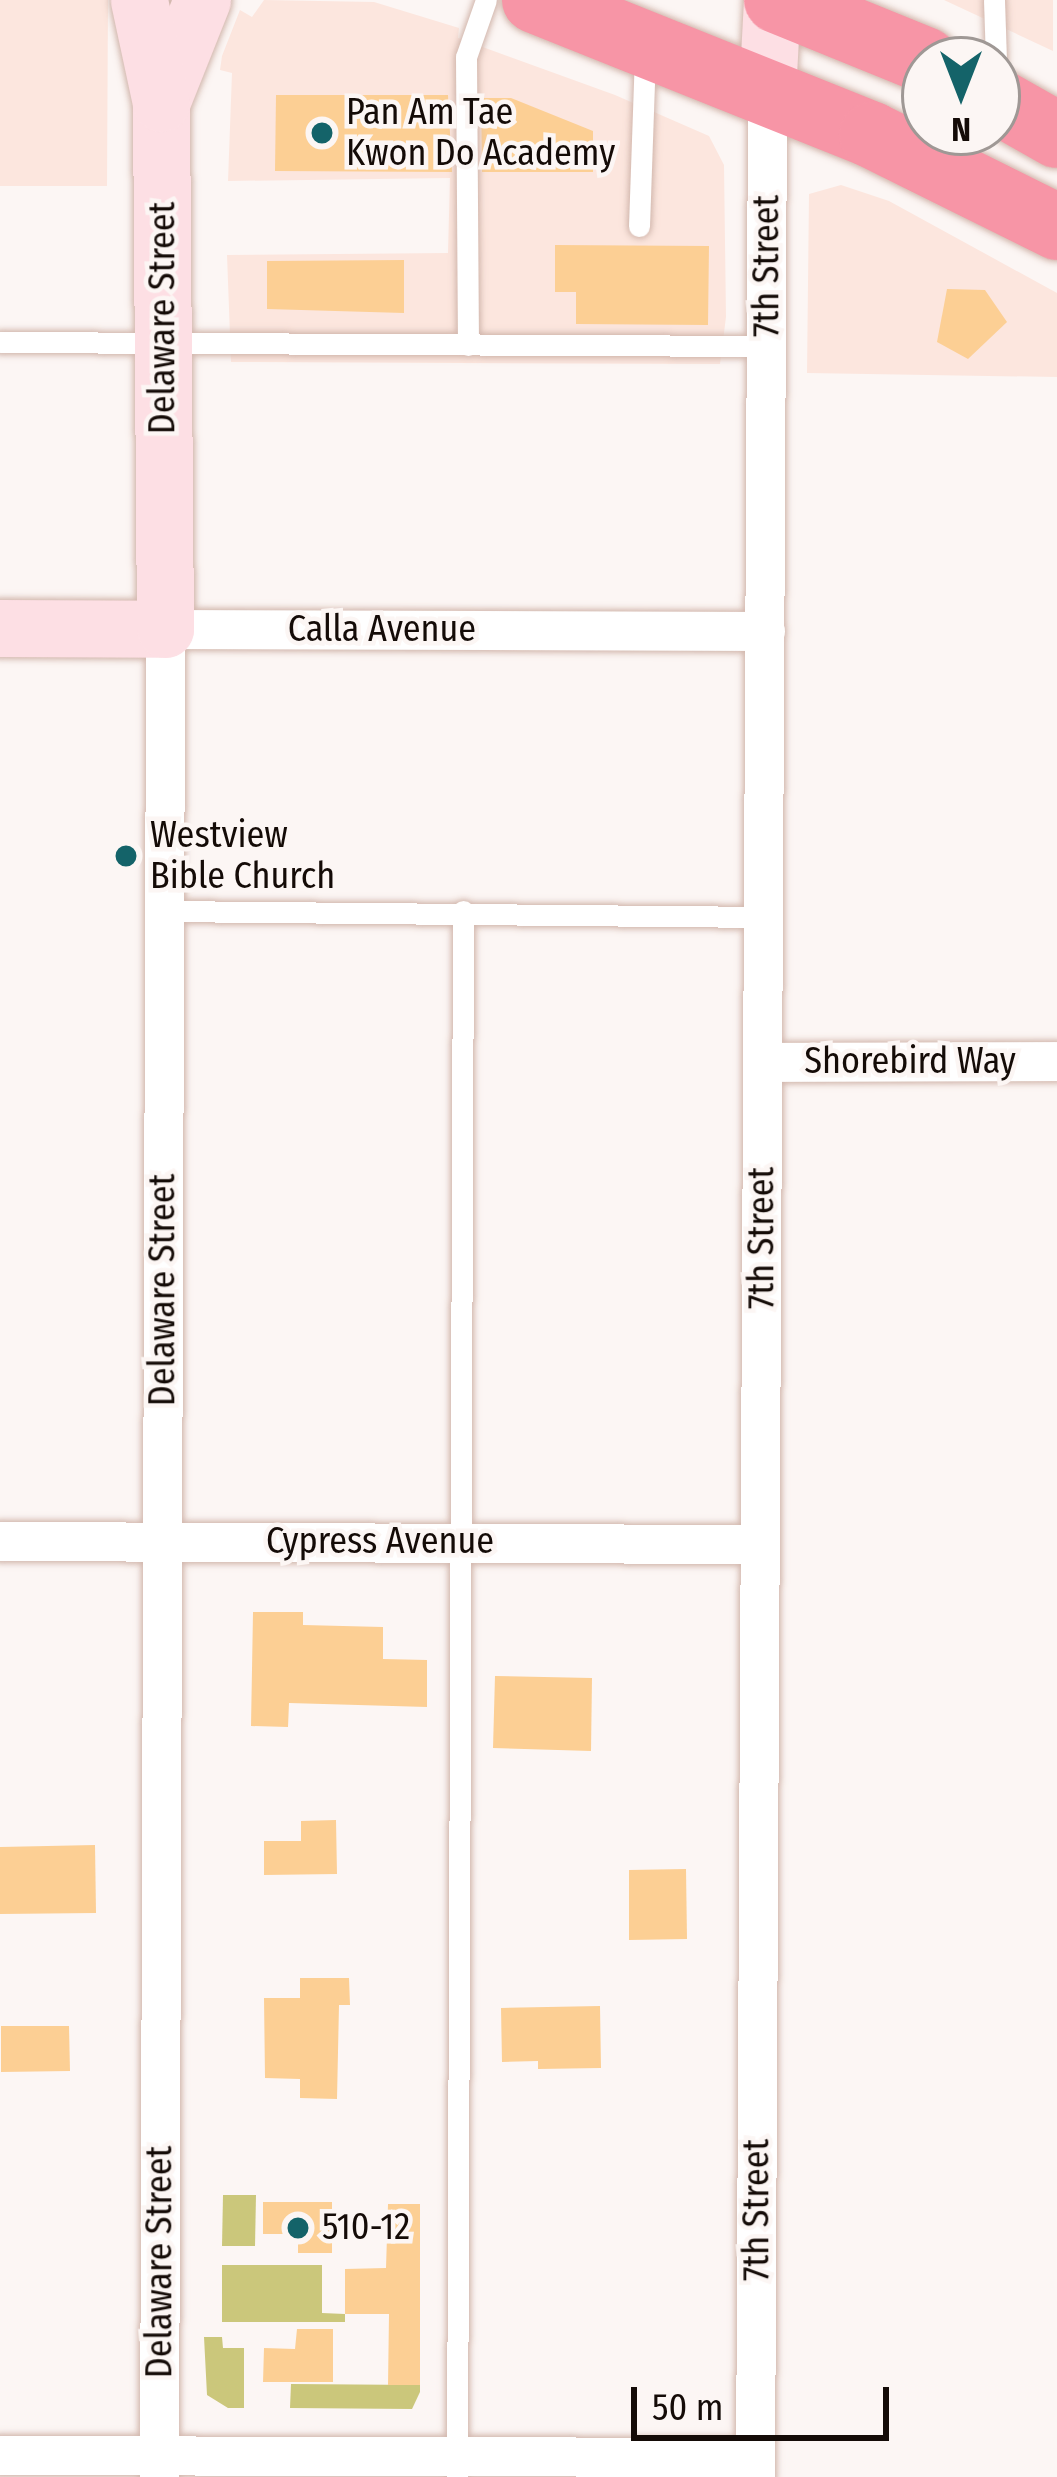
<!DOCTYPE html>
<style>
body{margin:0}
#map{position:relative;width:1057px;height:2477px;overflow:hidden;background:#fcf6f4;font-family:"Fira Sans Condensed",sans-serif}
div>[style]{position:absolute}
.built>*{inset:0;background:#fce6de}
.green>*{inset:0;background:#cbc77b}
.building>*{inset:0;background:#fccf94}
.roads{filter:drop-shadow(0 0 3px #d2b7ad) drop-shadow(0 0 3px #d2b7ad)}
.lane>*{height:21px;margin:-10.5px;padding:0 10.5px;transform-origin:10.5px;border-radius:10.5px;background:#fff}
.street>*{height:39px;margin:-19.5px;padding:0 19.5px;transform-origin:19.5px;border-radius:19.5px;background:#fff}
.secondary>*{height:57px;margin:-28.5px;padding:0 28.5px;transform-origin:28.5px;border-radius:28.5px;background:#fddfe4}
.highway>*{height:66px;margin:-33px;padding:0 33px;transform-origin:33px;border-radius:33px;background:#f795a6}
.dots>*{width:33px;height:33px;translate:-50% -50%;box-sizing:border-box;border:6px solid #fcf6f4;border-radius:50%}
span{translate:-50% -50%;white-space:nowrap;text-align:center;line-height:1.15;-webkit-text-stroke:9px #fcf6f4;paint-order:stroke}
.poi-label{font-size:36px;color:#140b07}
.left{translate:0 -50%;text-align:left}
.street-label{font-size:36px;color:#140b07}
.north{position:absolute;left:901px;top:36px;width:120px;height:120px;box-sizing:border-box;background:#fcf6f4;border:3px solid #9f9895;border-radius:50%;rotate:180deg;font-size:33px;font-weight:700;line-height:48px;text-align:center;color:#140b07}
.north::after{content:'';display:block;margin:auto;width:42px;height:54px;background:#146369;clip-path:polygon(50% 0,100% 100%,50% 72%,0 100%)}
.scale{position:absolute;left:631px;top:2387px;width:258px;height:54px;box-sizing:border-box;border:6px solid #140b07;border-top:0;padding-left:15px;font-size:36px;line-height:42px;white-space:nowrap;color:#140b07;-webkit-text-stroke:9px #fcf6f4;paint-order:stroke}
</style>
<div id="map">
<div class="built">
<div style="clip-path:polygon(0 0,108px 0,107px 186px,0 186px)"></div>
<div style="clip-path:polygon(264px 0,374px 2px,459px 28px,458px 38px,615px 95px,709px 136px,724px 165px,726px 317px,720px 364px,231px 362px,227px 255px,448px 253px,450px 178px,228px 181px,232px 73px,220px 70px,222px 56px,240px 10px,252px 17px)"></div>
<div style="clip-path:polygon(944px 0,1053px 0,1053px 51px)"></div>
<div style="clip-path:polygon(841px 185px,889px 201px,1057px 293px,1057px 377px,807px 373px,809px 194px)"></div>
</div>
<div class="green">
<div style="clip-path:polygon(223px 2195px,256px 2195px,255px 2246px,222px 2246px)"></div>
<div style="clip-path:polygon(222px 2265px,322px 2265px,322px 2313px,345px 2314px,345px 2322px,222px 2322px)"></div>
<div style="clip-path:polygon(204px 2337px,222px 2337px,223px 2348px,244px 2348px,244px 2408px,228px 2408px,207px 2395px)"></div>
<div style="clip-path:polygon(291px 2384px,420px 2385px,420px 2392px,412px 2409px,290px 2408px)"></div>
</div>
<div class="building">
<div style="clip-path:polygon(276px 95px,448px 95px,452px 172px,275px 171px)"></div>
<div style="clip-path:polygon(481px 98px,511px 98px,593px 131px,593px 172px,482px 172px)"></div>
<div style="clip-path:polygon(555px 245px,709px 246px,708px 325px,576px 324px,576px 292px,555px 292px)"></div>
<div style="clip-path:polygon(404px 260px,404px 313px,267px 309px,267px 261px)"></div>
<div style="clip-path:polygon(947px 289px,985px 290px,1007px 322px,968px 359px,937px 342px)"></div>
<div style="clip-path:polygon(253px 1612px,303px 1612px,303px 1625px,383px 1627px,383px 1659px,427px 1660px,427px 1707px,289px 1703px,288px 1727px,251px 1726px)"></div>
<div style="clip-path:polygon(495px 1676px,592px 1678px,591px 1751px,493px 1748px)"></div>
<div style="clip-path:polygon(336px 1820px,337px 1874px,264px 1875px,264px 1841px,301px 1841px,301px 1821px)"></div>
<div style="clip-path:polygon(95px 1845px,96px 1913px,0 1914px,0 1847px)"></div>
<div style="clip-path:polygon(686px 1869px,687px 1939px,629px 1940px,629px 1870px)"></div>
<div style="clip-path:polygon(300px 1978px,349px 1978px,350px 2005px,339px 2005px,337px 2099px,300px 2098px,300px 2079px,265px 2078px,264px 1998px,300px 1998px)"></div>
<div style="clip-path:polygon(600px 2006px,601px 2068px,538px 2069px,538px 2061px,502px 2062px,501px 2008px)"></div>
<div style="clip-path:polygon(1px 2026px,69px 2026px,70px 2071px,1px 2072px)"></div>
<div style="clip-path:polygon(263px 2202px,332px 2202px,332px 2253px,298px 2253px,298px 2234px,263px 2234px)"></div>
<div style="clip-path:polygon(388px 2204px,420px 2204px,420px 2385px,388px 2385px,389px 2314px,345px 2314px,345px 2269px,386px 2268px)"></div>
<div style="clip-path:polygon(297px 2329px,333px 2329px,333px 2382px,263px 2382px,264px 2348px,295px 2349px)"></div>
</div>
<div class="roads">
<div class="lane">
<div style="left:994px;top:0;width:60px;rotate:88.1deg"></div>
<div style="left:639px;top:226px;width:173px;rotate:-88deg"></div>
<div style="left:0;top:342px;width:766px;rotate:0.3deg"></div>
<div style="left:468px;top:345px;width:288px;rotate:-90.4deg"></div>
<div style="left:466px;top:57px;width:60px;rotate:-70.7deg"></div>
<div style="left:164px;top:911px;width:601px;rotate:0.57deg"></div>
<div style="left:457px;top:2477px;width:1566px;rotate:-89.78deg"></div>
</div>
<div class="street">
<div style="left:763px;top:1062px;width:294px;rotate:-0.2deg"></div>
<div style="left:0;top:1541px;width:760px;rotate:0.23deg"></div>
<div style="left:0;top:2455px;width:755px;rotate:0.15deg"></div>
<div style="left:159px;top:2477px;width:1848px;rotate:-89.81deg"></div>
<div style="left:165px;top:629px;width:600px;rotate:0.19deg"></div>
<div style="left:755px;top:2477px;width:2384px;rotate:-89.71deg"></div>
</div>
<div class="secondary">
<div style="left:767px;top:93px;width:93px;rotate:-86.9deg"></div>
<div style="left:161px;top:103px;width:111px;rotate:-68.3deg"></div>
<div style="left:0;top:628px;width:165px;rotate:0.3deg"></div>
<div style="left:165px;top:629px;width:526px;rotate:-90.44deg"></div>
<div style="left:161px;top:103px;width:105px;rotate:-102.1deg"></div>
</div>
<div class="highway">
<div style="left:535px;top:0;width:363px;rotate:21.8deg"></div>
<div style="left:872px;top:135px;width:207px;rotate:26.4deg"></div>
<div style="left:777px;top:0;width:160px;rotate:22.1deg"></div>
<div style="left:997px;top:101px;width:69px;rotate:29.5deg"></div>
</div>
</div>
<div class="dots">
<div style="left:322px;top:133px;background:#146369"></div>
<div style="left:126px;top:856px;background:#146369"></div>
<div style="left:298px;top:2228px;background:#146369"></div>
</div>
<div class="poi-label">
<span class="left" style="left:346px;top:133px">Pan Am Tae<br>Kwon Do Academy</span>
<span class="left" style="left:150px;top:856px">Westview<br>Bible Church</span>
<span class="left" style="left:322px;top:2228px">510-12</span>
</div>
<div class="street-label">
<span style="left:767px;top:266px;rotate:-90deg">7th Street</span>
<span style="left:163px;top:318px;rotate:-90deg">Delaware Street</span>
<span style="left:382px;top:630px">Calla Avenue</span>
<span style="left:910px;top:1062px">Shorebird Way</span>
<span style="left:762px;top:1238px;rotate:-90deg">7th Street</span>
<span style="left:163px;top:1290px;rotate:-90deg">Delaware Street</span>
<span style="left:380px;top:1542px">Cypress Avenue</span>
<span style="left:757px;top:2210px;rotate:-90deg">7th Street</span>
<span style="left:160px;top:2262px;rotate:-90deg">Delaware Street</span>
</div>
<div class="north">N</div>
<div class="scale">50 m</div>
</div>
